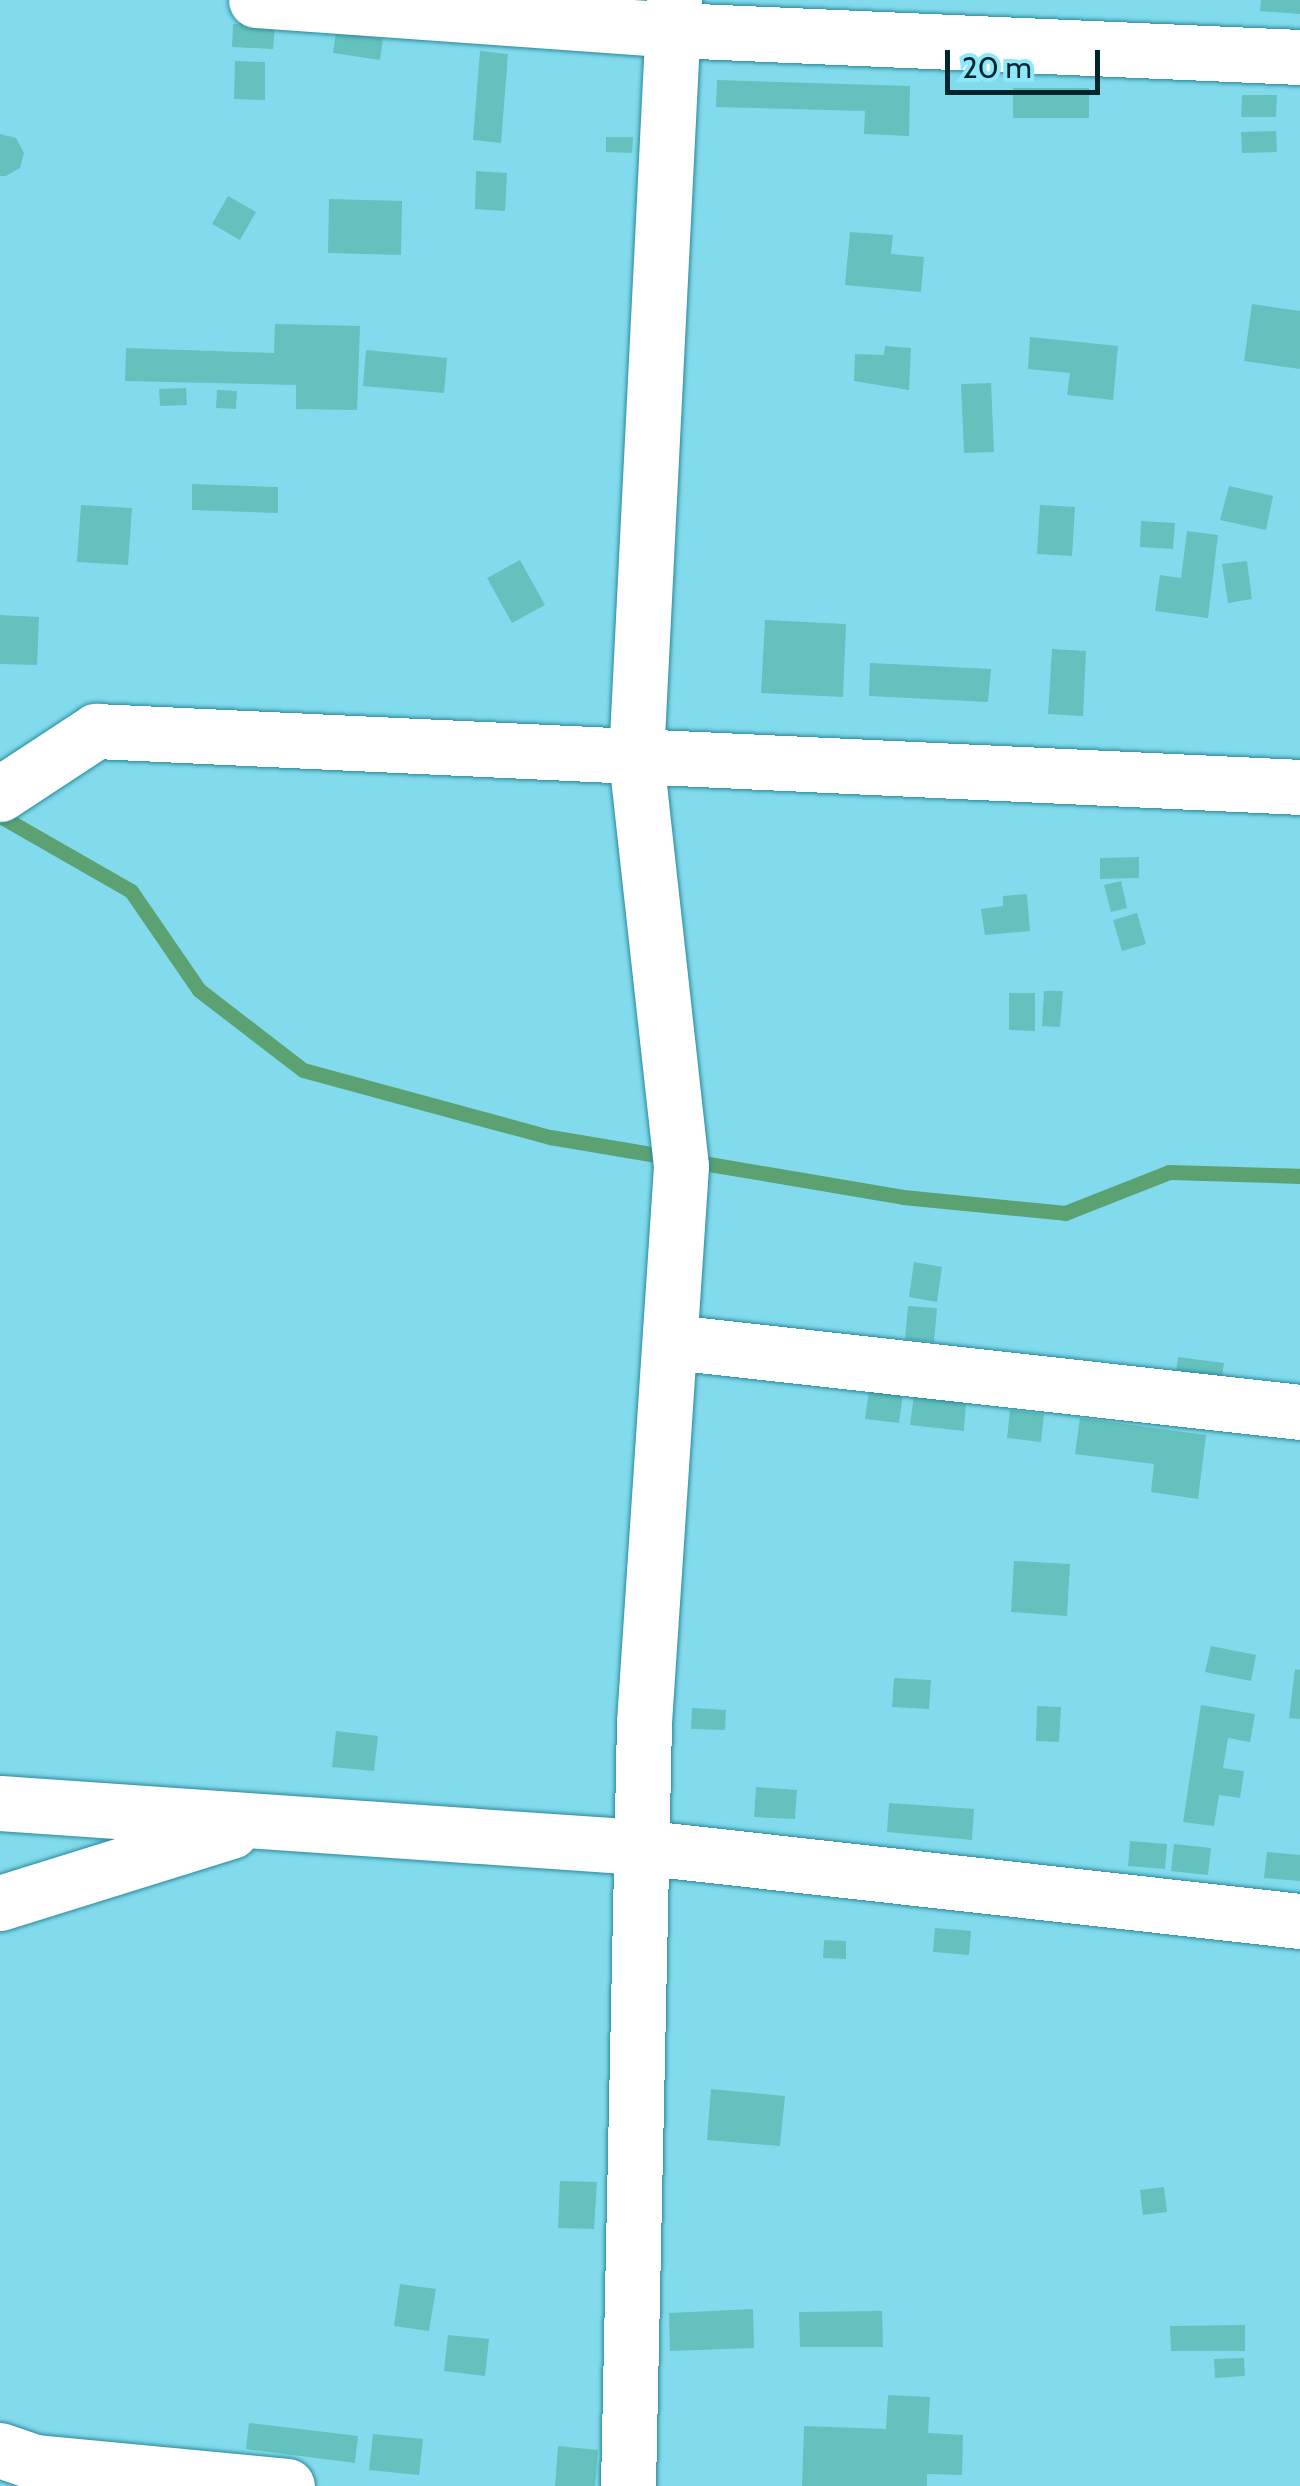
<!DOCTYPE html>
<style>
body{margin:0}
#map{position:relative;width:1300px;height:2486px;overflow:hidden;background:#82dbed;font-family:Cabin,sans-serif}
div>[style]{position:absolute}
.stream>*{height:15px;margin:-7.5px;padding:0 7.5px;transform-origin:7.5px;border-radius:7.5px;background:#5ca171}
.building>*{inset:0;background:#64c1bd}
.roads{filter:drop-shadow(0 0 2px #2a899a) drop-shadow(0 0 2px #2a899a)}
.minor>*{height:55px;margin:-27.5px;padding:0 27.5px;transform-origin:27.5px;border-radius:27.5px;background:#fff}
.tertiary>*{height:55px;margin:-27.5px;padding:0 27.5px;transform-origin:27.5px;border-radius:27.5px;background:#fff}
span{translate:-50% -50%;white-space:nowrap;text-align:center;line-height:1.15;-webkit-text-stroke:10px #8fe8fa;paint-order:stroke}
.scale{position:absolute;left:945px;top:50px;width:155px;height:45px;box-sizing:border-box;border:5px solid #00262d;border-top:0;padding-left:12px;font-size:30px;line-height:35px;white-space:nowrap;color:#00262d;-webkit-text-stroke:8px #8fe8fa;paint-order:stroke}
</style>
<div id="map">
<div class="stream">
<div style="left:0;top:816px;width:151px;rotate:29.8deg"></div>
<div style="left:131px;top:891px;width:120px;rotate:55.5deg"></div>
<div style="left:199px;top:990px;width:131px;rotate:37.6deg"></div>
<div style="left:303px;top:1070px;width:256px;rotate:15.2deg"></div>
<div style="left:550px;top:1137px;width:120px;rotate:9.6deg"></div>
<div style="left:691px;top:1161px;width:215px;rotate:9.6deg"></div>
<div style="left:903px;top:1197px;width:163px;rotate:5.6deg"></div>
<div style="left:1065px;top:1213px;width:112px;rotate:-21.5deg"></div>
<div style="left:1169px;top:1172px;width:131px;rotate:1.7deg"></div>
</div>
<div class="building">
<div style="clip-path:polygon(1261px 0,1300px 0,1300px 14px,1260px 11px)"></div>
<div style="clip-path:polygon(233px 24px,275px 25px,273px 49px,232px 47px)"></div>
<div style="clip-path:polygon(336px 32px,383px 39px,380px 60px,333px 53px)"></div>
<div style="clip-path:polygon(480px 51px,508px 54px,501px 143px,473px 140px)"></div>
<div style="clip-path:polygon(235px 61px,265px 62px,265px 100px,234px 99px)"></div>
<div style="clip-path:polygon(717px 80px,910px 86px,909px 136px,864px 134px,865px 111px,716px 107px)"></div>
<div style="clip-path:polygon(1013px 88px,1089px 88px,1089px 118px,1013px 118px)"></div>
<div style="clip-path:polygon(1242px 95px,1277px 95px,1276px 117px,1241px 117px)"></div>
<div style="clip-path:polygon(1276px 131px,1277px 152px,1242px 153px,1241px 132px)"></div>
<div style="clip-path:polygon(0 134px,16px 138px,24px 153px,20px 168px,6px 176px,0 176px)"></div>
<div style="clip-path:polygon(606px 137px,633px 137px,632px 153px,606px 152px)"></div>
<div style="clip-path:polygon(476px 171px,507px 173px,505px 211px,475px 209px)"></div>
<div style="clip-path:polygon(228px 196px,256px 212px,240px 240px,212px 224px)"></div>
<div style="clip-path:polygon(329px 199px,402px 201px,401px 255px,328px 253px)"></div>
<div style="clip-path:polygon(850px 232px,893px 235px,891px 254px,924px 257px,921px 292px,845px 285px)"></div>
<div style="clip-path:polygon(1252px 304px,1300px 311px,1300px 369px,1244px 361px)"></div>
<div style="clip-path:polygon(275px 324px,360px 326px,357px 410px,296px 409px,296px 385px,125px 381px,126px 348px,274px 353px)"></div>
<div style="clip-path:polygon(1030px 337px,1118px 346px,1113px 400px,1067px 395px,1070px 373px,1028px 369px)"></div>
<div style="clip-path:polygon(885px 346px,911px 348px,909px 390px,854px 381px,855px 354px,884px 355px)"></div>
<div style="clip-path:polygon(366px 350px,447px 358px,444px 393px,363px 386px)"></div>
<div style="clip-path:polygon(991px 383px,994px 452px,964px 453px,961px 384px)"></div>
<div style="clip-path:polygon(186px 388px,187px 405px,160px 406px,159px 389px)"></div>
<div style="clip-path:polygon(217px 390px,237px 391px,236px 409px,216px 408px)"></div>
<div style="clip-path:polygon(192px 484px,278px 487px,278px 513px,192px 510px)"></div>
<div style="clip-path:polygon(1229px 486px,1273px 496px,1266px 530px,1220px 520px)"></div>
<div style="clip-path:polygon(81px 505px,132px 508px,128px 565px,77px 562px)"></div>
<div style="clip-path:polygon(1040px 505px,1075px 507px,1072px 556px,1037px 554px)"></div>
<div style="clip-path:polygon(1141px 521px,1175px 523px,1173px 549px,1140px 547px)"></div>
<div style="clip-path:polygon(1187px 531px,1218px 535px,1208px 618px,1155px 611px,1160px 575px,1181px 578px)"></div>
<div style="clip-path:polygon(520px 560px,545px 605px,512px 623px,487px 578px)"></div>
<div style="clip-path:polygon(1247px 561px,1252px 599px,1228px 603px,1222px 564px)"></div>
<div style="clip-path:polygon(0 615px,39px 617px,37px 665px,0 664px)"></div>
<div style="clip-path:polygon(765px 620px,846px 624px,843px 697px,761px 693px)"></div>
<div style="clip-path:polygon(1052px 649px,1086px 651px,1083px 716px,1048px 714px)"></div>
<div style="clip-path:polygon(870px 663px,991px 669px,988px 702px,869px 696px)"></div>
<div style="clip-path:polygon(1139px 857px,1139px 878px,1100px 879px,1100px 858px)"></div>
<div style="clip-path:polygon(1121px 881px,1127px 908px,1111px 912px,1104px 885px)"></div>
<div style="clip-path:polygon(1027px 894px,1030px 931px,985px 935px,981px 909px,1003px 906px,1003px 896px)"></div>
<div style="clip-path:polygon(1137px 913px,1146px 944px,1122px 951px,1113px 920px)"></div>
<div style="clip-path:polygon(1044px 991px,1063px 991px,1060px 1027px,1042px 1026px)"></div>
<div style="clip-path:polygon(1009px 993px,1035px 993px,1035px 1031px,1009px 1030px)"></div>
<div style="clip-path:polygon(914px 1262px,942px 1267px,937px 1302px,909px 1297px)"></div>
<div style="clip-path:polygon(908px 1306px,937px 1308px,934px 1342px,905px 1339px)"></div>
<div style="clip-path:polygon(1178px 1357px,1224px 1363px,1220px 1391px,1174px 1385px)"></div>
<div style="clip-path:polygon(869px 1390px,903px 1394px,899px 1423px,865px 1419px)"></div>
<div style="clip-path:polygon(914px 1395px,966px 1400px,964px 1431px,910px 1425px)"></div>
<div style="clip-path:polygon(1010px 1410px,1044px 1414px,1041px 1442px,1007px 1438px)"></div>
<div style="clip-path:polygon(1080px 1418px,1206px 1435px,1198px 1499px,1151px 1492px,1154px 1464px,1075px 1454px)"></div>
<div style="clip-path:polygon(1014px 1561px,1070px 1564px,1067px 1616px,1011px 1612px)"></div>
<div style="clip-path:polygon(1211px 1646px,1256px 1655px,1251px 1681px,1205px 1672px)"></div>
<div style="clip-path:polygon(1295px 1669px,1300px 1670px,1300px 1719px,1289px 1718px)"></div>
<div style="clip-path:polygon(894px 1678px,931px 1680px,929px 1709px,892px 1707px)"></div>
<div style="clip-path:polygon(1201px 1705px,1255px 1714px,1250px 1742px,1228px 1738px,1223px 1768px,1244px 1771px,1240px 1798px,1219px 1795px,1214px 1826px,1183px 1822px)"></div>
<div style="clip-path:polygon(1037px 1706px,1061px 1707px,1059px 1742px,1036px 1741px)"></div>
<div style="clip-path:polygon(692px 1708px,726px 1710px,725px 1730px,691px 1729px)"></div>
<div style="clip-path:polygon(336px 1731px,378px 1736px,374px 1771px,332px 1767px)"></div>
<div style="clip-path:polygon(756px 1787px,797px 1790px,795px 1819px,754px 1817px)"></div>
<div style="clip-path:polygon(889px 1803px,974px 1809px,972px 1840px,887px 1832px)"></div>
<div style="clip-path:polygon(1130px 1841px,1167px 1844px,1165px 1869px,1128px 1866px)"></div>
<div style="clip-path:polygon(1174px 1844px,1211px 1848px,1208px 1875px,1171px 1871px)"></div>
<div style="clip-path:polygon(1267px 1852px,1300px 1855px,1300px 1881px,1264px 1878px)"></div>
<div style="clip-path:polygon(935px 1928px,971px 1931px,969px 1955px,933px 1952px)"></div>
<div style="clip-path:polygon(824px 1940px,846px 1941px,846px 1959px,823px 1958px)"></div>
<div style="clip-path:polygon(711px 2089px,785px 2096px,780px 2146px,707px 2140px)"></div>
<div style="clip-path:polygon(560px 2181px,597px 2182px,594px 2229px,558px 2228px)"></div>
<div style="clip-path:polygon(1164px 2187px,1167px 2212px,1143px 2215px,1140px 2190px)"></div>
<div style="clip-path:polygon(400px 2284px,436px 2289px,429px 2331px,394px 2326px)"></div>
<div style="clip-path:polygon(753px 2309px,754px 2348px,670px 2351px,669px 2313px)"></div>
<div style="clip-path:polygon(882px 2311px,883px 2347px,800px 2347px,799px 2312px)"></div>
<div style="clip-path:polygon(1245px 2325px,1245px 2351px,1171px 2351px,1170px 2326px)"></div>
<div style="clip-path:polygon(448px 2335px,489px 2339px,485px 2376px,444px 2371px)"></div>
<div style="clip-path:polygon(1244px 2358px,1245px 2376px,1215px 2378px,1214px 2359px)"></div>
<div style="clip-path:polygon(888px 2395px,930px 2397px,928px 2433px,963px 2435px,962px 2475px,927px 2474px,927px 2486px,802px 2486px,804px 2426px,886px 2429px)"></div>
<div style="clip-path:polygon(249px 2423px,358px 2436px,355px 2463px,246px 2449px)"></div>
<div style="clip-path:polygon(373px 2434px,423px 2439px,419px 2475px,369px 2470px)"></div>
<div style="clip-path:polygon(558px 2446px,598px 2450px,595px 2486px,555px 2486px)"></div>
</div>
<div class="roads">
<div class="minor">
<div style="left:256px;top:0;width:419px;rotate:4.1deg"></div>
<div style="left:674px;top:30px;width:627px;rotate:2.47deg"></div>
<div style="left:0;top:794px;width:115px;rotate:-33.3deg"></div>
<div style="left:96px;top:731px;width:1205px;rotate:2.66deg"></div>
<div style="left:673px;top:1342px;width:631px;rotate:6.37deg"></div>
<div style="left:0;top:2450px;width:36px;rotate:19deg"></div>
<div style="left:34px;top:2462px;width:254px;rotate:5.4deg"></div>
<div style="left:628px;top:2486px;width:764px;rotate:-88.8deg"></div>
<div style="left:644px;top:1722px;width:557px;rotate:-86.19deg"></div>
<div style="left:681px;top:1166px;width:410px;rotate:-96.3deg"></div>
<div style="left:636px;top:758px;width:759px;rotate:-87.13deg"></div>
</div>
<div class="tertiary">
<div style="left:0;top:1803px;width:641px;rotate:3.94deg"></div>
<div style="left:639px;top:1847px;width:665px;rotate:6.39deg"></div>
<div style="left:0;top:1903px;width:242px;rotate:-17.3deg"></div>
</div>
</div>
<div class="scale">20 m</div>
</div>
